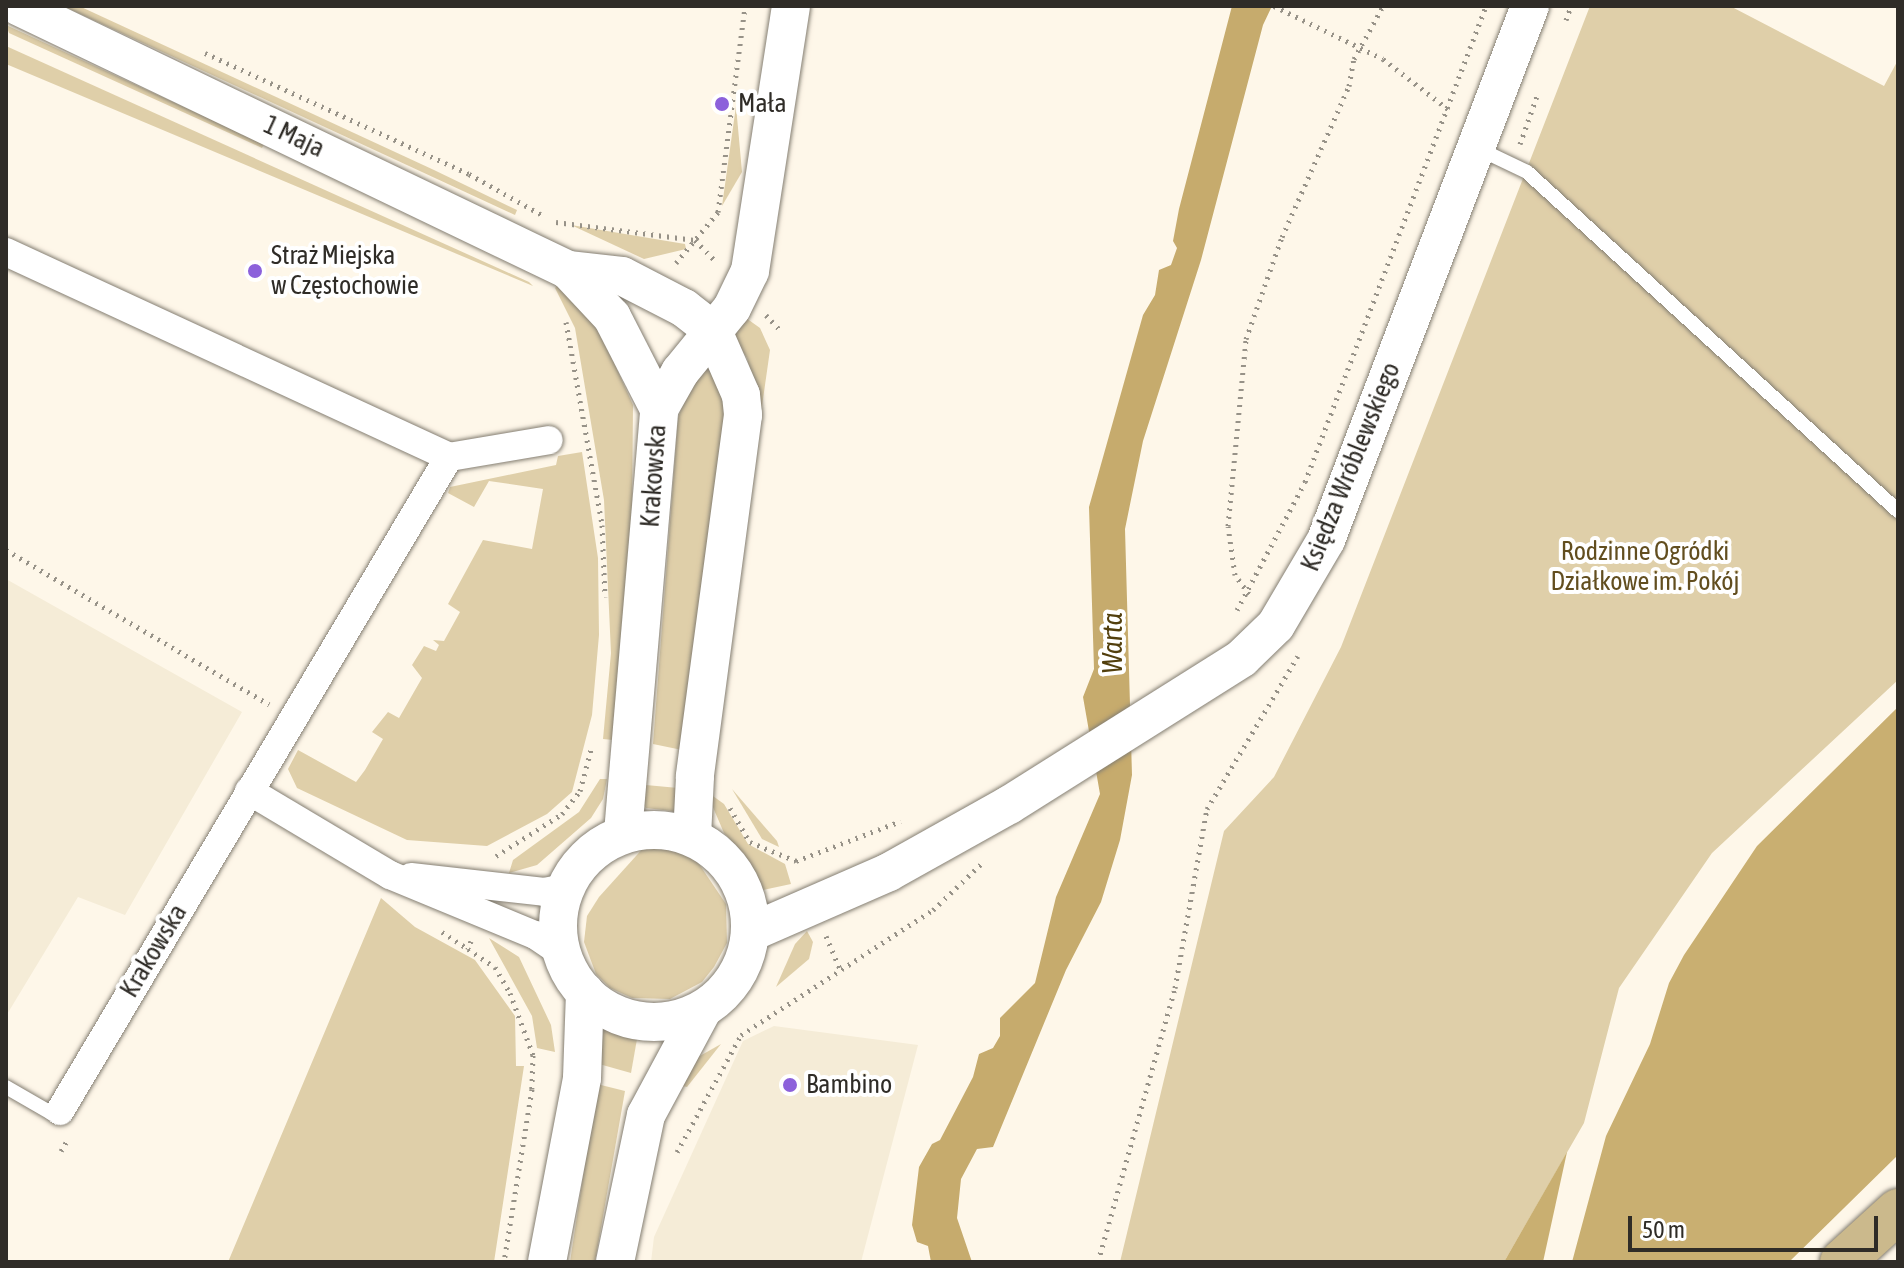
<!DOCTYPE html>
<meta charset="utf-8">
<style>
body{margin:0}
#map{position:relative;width:1904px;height:1268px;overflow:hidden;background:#fef7e9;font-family:"Asap Condensed",sans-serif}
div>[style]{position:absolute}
.built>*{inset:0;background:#f5ecd7}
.green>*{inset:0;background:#dfcfa9}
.forest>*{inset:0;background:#c9af71}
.water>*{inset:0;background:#c6ab6d}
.path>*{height:5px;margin-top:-2.5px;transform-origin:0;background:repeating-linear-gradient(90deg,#979288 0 2px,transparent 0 8px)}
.roads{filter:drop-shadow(0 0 2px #847e72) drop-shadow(0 0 2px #847e72)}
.lane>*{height:14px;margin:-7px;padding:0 7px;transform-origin:7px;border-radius:7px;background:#fff}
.street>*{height:28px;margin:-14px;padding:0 14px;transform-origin:14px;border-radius:14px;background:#fff}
.secondary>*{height:38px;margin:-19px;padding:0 19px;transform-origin:19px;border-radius:19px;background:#fff}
.secondary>.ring{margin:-19px;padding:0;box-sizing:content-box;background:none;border:38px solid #fff;border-radius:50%}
.primary>*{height:44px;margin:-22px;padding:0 22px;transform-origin:22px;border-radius:22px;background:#cbb98c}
.dots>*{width:22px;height:22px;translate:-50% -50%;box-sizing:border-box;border:4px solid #fff;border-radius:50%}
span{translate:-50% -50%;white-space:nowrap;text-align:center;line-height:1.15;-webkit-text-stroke:8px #fff;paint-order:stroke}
.poi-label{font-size:26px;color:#2f2c27}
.left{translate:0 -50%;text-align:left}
.street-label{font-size:26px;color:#2f2c27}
.park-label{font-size:26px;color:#624e1f}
.water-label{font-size:28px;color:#523f0d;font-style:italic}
.frame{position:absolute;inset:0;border:8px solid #2f2c27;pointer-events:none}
.scale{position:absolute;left:1628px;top:1216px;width:250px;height:36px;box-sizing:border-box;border:4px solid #2f2c27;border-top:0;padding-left:10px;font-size:24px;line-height:28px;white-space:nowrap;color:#2f2c27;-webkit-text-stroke:6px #fff;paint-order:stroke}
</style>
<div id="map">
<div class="built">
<div style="clip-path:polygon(6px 579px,242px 712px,125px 915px,78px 897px,6px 1016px)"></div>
<div style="clip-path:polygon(774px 1026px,918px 1045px,861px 1262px,651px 1262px,654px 1237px,743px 1041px)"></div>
</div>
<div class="green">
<div style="clip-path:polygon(63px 6px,79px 6px,434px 170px,517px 210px,515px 215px)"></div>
<div style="clip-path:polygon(1590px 6px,1730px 6px,1884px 86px,1898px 60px,1898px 680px,1712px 853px,1619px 988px,1584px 1123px,1504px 1262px,1120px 1262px,1224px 831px,1274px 777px,1341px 647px)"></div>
<div style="clip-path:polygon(6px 25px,264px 144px,262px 148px,9px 33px)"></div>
<div style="clip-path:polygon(6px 46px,529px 282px,533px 286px,6px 64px)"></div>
<div style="clip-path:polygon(736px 106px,742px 172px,722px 206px)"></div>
<div style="clip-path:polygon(571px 225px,685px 244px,686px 249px,644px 259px)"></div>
<div style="clip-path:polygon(559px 284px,599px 329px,633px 405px,632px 515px,613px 740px,603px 739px,611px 653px,604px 500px,575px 328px,555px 288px)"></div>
<div style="clip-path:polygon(746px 318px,760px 328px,770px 350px,761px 413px,747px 358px,733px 337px)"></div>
<div style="clip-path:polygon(708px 359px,728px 414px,682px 750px,653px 744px,678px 418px,689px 386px)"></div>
<div style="clip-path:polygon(582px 452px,598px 558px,599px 635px,592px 715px,572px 792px,547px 814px,487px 846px,407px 840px,297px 788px,288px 769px,298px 750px,356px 782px,365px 770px,383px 739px,372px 732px,388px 712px,399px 718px,422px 678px,412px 665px,424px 646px,436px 651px,439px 645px,433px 640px,444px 641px,460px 612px,448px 604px,483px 540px,532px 549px,543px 489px,489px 481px,474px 507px,448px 493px,450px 487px,556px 465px,558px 456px)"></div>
<div style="clip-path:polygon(600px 779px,607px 779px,603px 799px,591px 818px,537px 865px,509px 873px,513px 860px,579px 812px)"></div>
<div style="clip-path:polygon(646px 785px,678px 788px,680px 812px,646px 808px,642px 804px)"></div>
<div style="clip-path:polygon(732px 789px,777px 841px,779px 847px,762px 839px)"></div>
<div style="clip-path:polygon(706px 791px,724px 804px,748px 844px,785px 864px,791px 884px,763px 890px,744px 854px,724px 833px)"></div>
<div style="clip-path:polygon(645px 846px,672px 848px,695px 858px,726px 904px,727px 943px,714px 967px,702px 982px,670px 999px,632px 998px,610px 988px,596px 974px,584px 942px,587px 916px,599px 897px)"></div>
<div style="clip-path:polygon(381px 898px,415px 927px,475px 960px,515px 1016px,516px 1066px,524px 1066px,494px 1262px,228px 1262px)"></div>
<div style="clip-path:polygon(807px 931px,813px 942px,809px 959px,776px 987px,795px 944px)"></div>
<div style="clip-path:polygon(489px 938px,519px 957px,551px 1025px,555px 1052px,537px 1048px,532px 1016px)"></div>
<div style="clip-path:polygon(604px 1027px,637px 1039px,631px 1073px,599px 1064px)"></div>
<div style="clip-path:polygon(721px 1044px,687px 1087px,670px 1083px,698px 1057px)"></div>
<div style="clip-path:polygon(597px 1084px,625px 1091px,595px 1262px,570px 1262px)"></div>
</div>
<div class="forest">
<div style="clip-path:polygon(1898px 707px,1898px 1155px,1789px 1262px,1572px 1262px,1606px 1136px,1650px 1044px,1669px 983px,1684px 955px,1757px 846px)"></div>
<div style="clip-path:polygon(1567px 1152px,1543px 1262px,1504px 1262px)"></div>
</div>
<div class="water">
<div style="clip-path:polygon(1232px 6px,1272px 6px,1263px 25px,1201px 260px,1143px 441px,1125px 529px,1132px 775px,1120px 840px,1101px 902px,1066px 970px,993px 1147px,977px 1149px,961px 1179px,957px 1218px,972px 1262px,931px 1262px,928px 1246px,917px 1242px,912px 1225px,919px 1167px,932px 1144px,940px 1140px,973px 1077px,979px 1054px,993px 1048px,1000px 1036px,1000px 1018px,1035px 983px,1056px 897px,1100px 794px,1083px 697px,1094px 669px,1089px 507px,1143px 315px,1155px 295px,1159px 270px,1171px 265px,1177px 248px,1173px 241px,1179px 209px)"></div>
</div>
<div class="path">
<div style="left:1274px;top:6px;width:121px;rotate:25.9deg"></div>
<div style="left:1383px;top:59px;width:82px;rotate:37.6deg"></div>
<div style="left:1566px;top:20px;width:15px;rotate:-70deg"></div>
<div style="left:205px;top:53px;width:290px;rotate:24.6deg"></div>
<div style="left:469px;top:174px;width:84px;rotate:29.3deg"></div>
<div style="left:1520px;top:144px;width:54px;rotate:-70.6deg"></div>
<div style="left:556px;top:222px;width:140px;rotate:7.4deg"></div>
<div style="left:695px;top:240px;width:29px;rotate:46deg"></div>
<div style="left:676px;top:263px;width:66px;rotate:-50.5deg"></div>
<div style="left:718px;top:212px;width:208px;rotate:-82.5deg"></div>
<div style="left:766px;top:315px;width:19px;rotate:47deg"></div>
<div style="left:566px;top:322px;width:206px;rotate:79.9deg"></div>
<div style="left:602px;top:525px;width:72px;rotate:87.6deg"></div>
<div style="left:6px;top:550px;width:305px;rotate:30.4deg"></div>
<div style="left:1249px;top:594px;width:24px;rotate:-126deg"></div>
<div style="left:1235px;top:575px;width:49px;rotate:-98.1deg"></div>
<div style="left:1228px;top:526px;width:188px;rotate:-84.5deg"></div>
<div style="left:1246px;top:339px;width:108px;rotate:-70.6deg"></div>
<div style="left:1282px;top:237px;width:165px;rotate:-66.1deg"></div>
<div style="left:1349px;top:86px;width:27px;rotate:-80deg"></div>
<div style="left:1354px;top:59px;width:60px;rotate:-61.3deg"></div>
<div style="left:1237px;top:610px;width:145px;rotate:-62deg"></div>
<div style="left:1305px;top:482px;width:509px;rotate:-69.18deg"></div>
<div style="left:730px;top:808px;width:39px;rotate:60deg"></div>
<div style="left:750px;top:842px;width:50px;rotate:22.4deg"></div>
<div style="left:796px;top:861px;width:112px;rotate:-20.9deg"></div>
<div style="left:496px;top:856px;width:78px;rotate:-32.5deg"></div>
<div style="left:562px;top:814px;width:29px;rotate:-52deg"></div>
<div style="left:580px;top:791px;width:47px;rotate:-75.1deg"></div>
<div style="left:442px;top:932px;width:31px;rotate:33deg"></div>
<div style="left:826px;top:936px;width:36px;rotate:67deg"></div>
<div style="left:471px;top:941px;width:9px;rotate:111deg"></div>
<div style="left:468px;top:949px;width:32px;rotate:34deg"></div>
<div style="left:495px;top:967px;width:30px;rotate:60deg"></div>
<div style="left:510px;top:993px;width:66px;rotate:69.6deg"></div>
<div style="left:533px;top:1055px;width:34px;rotate:92deg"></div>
<div style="left:532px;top:1089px;width:175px;rotate:99.2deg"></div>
<div style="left:61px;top:1151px;width:14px;rotate:-60deg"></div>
<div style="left:677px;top:1152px;width:133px;rotate:-61.3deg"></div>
<div style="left:741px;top:1035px;width:229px;rotate:-33.1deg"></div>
<div style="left:933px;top:910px;width:68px;rotate:-43.8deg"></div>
<div style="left:1098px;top:1262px;width:285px;rotate:-74.3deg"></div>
<div style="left:1175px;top:988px;width:182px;rotate:-79.9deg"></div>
<div style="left:1207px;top:809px;width:178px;rotate:-59.3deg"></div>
</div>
<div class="roads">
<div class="lane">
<div style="left:1477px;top:148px;width:55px;rotate:25.6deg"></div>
<div style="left:1527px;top:172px;width:503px;rotate:42.42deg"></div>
<div style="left:6px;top:1087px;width:52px;rotate:30deg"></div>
<div style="left:51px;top:1113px;width:9px;rotate:-13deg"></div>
</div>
<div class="street">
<div style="left:6px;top:252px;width:488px;rotate:24.8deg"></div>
<div style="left:449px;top:457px;width:101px;rotate:-9.6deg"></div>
<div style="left:249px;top:791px;width:164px;rotate:30.8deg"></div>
<div style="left:390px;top:875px;width:157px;rotate:22.5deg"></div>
<div style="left:535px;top:935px;width:32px;rotate:34deg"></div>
<div style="left:411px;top:877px;width:134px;rotate:6.4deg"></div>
<div style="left:544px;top:892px;width:21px;rotate:-11deg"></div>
<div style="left:60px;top:1111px;width:761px;rotate:-59.26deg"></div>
</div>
<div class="secondary">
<div style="left:18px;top:6px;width:610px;rotate:25.64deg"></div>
<div style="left:568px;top:270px;width:54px;rotate:6.3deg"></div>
<div style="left:622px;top:276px;width:70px;rotate:27.3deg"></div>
<div style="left:684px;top:308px;width:37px;rotate:38deg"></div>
<div style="left:713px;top:331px;width:70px;rotate:66.4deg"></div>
<div style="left:741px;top:395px;width:20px;rotate:84deg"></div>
<div style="left:743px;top:415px;width:365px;rotate:97.6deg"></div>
<div style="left:695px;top:777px;width:60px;rotate:92.9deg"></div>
<div style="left:568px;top:270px;width:64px;rotate:46.9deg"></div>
<div style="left:612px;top:317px;width:103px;rotate:62.9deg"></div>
<div class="ring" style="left:558px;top:830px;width:154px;height:154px"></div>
<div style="left:623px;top:833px;width:426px;rotate:-85.1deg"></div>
<div style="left:659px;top:409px;width:43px;rotate:-60.4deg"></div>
<div style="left:680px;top:372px;width:82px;rotate:-50.9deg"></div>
<div style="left:732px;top:308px;width:41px;rotate:-64.1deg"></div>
<div style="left:750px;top:271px;width:268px;rotate:-81.2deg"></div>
<div style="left:754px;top:931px;width:147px;rotate:-23.6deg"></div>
<div style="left:889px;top:872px;width:137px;rotate:-29.2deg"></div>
<div style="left:1009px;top:805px;width:275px;rotate:-32.2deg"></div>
<div style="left:1242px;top:658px;width:47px;rotate:-44.1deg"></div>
<div style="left:1276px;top:625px;width:99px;rotate:-59.5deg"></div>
<div style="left:1326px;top:540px;width:572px;rotate:-69.09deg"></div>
<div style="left:547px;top:1262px;width:187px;rotate:-79.2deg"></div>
<div style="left:582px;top:1078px;width:86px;rotate:-88deg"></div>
<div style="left:615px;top:1262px;width:150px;rotate:-78.1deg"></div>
<div style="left:646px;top:1115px;width:120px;rotate:-61.7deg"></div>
</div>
<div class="primary">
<div style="left:1842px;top:1262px;width:76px;rotate:-42.3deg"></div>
</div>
</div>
<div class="dots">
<div style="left:722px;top:104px;background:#8c61db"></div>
<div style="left:255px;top:271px;background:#8c61db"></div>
<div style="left:790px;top:1085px;background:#8c61db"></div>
</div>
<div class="poi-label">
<span class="left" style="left:738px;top:104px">Mała</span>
<span class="left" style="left:271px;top:271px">Straż Miejska<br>w Częstochowie</span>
<span class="left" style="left:806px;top:1085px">Bambino</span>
</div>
<div class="street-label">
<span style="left:294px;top:137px;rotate:25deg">1 Maja</span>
<span style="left:1351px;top:467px;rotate:-68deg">Księdza Wróblewskiego</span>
<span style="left:654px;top:476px;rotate:-86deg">Krakowska</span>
<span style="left:154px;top:951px;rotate:-59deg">Krakowska</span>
</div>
<div class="park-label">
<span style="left:1645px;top:567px">Rodzinne Ogródki<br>Działkowe im. Pokój</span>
</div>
<div class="water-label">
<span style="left:1112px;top:643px;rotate:-90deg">Warta</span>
</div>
<div class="frame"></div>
<div class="scale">50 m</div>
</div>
